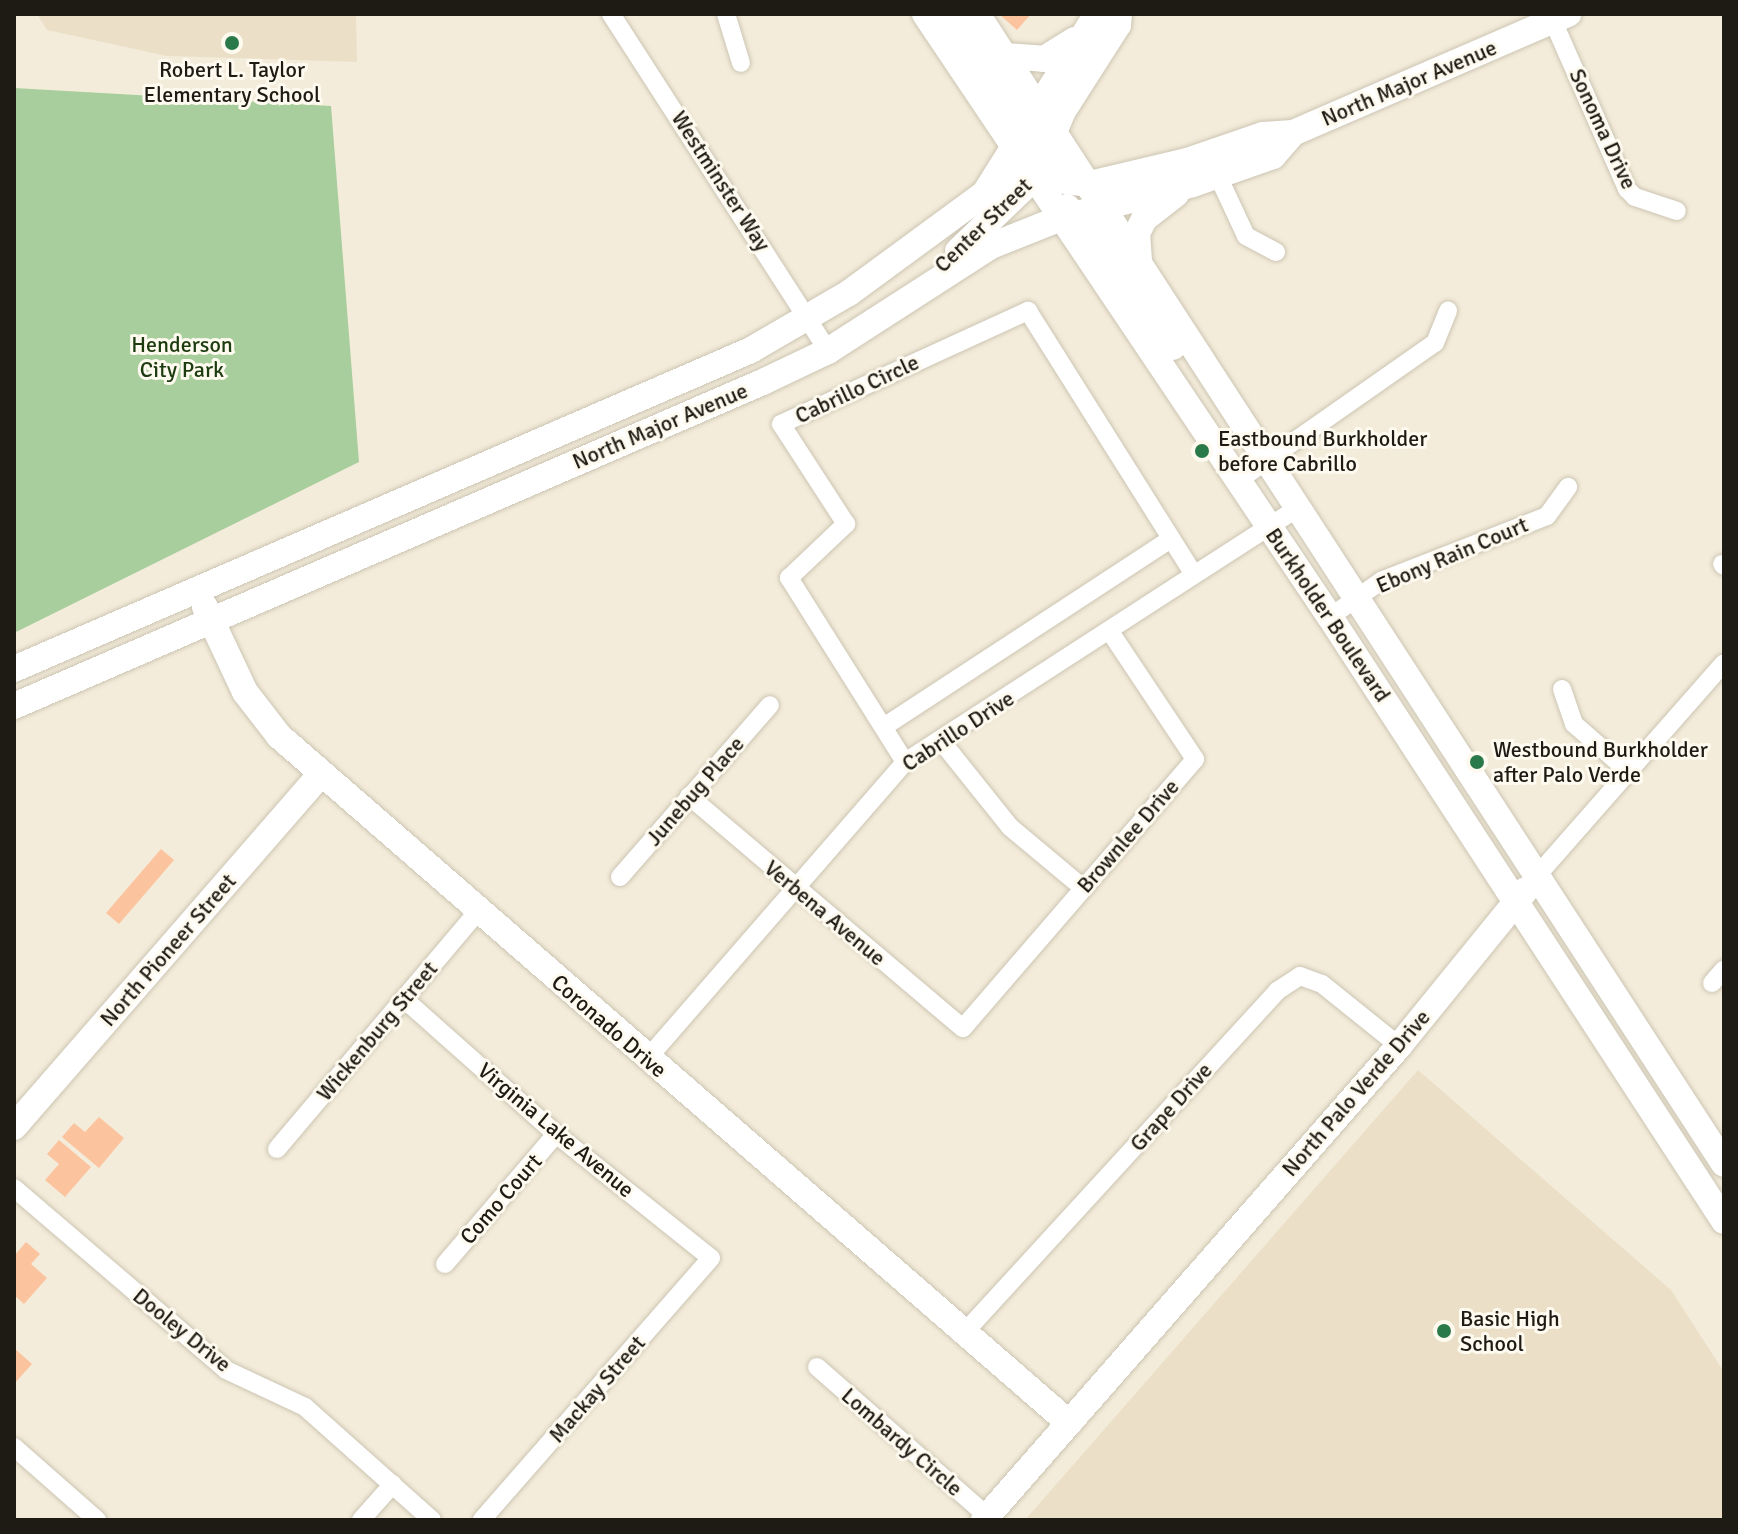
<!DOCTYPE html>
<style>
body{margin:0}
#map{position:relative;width:1738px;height:1534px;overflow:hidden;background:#f4ecda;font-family:Signika,sans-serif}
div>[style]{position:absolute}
.built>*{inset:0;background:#ebe0c7}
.green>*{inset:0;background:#a9ce9d}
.building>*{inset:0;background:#fbc39e}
.roads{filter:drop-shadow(0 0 2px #ccc5b3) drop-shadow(0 0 2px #ccc5b3)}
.street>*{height:18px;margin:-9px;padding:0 9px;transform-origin:9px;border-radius:9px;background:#fff}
.secondary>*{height:26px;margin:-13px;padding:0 13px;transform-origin:13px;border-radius:13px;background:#fff}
.dots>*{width:22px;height:22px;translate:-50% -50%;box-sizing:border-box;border:4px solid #fefaef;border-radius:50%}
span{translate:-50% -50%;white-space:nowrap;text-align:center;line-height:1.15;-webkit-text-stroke:6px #fefaef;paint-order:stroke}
.poi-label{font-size:22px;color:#1e1b14}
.left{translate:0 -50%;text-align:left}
.street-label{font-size:22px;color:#1e1b14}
.park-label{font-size:22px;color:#1c3b0f}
.frame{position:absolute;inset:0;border:16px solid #1e1b14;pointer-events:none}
</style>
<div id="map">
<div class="built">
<div style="clip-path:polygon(37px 14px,356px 14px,357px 62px,167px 56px,47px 30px)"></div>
<div style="clip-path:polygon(1418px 1070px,1671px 1290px,1724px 1372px,1724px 1520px,1025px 1520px)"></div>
</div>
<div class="green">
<div style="clip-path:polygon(14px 88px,331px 106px,359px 462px,14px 633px)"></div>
</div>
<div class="building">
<div style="clip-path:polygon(999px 14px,1031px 14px,1017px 30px)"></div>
<div style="clip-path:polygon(161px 849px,174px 860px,119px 924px,106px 913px)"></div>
<div style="clip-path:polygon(99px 1117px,124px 1138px,99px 1168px,62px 1137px,74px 1123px,85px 1132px)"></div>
<div style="clip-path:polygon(59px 1140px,91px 1167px,65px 1197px,45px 1180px,59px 1164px,47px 1154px)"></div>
<div style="clip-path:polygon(26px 1242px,40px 1254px,31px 1264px,47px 1278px,24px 1304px,14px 1295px,14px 1256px)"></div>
<div style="clip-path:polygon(14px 1348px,32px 1364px,14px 1384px)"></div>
</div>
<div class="roads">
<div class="street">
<div style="left:611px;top:14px;width:401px;rotate:57.2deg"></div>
<div style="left:726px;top:14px;width:51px;rotate:73deg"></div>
<div style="left:1553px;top:21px;width:184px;rotate:66.2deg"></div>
<div style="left:1627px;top:189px;width:11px;rotate:45deg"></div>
<div style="left:1635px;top:197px;width:44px;rotate:18.4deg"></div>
<div style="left:1218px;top:176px;width:66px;rotate:65deg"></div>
<div style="left:1246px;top:236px;width:34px;rotate:28deg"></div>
<div style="left:1239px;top:480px;width:239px;rotate:-35deg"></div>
<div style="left:1435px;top:343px;width:35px;rotate:-68deg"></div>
<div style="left:1722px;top:564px;width:3px;rotate:45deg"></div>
<div style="left:1330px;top:617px;width:62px;rotate:-35.2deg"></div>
<div style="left:1381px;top:581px;width:178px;rotate:-21.4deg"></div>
<div style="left:1547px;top:516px;width:36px;rotate:-54deg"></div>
<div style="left:1562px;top:689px;width:37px;rotate:71deg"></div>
<div style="left:1574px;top:724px;width:72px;rotate:41deg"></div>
<div style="left:885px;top:726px;width:342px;rotate:-33.2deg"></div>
<div style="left:942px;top:742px;width:109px;rotate:51.3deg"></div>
<div style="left:1010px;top:827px;width:95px;rotate:39.9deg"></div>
<div style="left:905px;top:762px;width:218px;rotate:-122.2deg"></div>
<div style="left:789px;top:578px;width:79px;rotate:-43.5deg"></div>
<div style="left:846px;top:524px;width:119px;rotate:-123deg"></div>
<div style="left:781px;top:424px;width:272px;rotate:-24.6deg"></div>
<div style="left:1028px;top:311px;width:310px;rotate:57.8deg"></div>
<div style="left:689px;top:796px;width:359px;rotate:40.3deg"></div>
<div style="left:963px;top:1028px;width:355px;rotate:-49.2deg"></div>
<div style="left:1195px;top:759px;width:151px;rotate:-123.7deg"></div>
<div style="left:620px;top:877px;width:228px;rotate:-48.9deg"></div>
<div style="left:1535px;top:878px;width:286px;rotate:-48.7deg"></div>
<div style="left:1712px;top:983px;width:18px;rotate:-49deg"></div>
<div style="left:404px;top:999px;width:203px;rotate:41.6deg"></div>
<div style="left:556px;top:1134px;width:198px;rotate:38.7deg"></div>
<div style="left:711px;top:1258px;width:348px;rotate:131.2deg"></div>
<div style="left:647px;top:1059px;width:393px;rotate:-49deg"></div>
<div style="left:905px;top:762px;width:467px;rotate:-32.9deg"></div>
<div style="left:277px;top:1149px;width:310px;rotate:-49.8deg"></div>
<div style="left:14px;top:1188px;width:279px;rotate:40.6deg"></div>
<div style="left:226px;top:1370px;width:87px;rotate:25.1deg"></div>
<div style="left:305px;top:1407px;width:170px;rotate:41.7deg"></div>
<div style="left:445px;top:1264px;width:171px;rotate:-49.5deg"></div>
<div style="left:964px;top:1333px;width:464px;rotate:-47.5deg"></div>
<div style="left:1277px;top:991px;width:27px;rotate:-33deg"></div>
<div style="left:1300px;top:976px;width:23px;rotate:20deg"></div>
<div style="left:1322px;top:984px;width:99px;rotate:38.8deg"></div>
<div style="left:817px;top:1367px;width:226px;rotate:41.2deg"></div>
<div style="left:14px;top:1447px;width:111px;rotate:41.3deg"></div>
<div style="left:361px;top:1520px;width:48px;rotate:-48.4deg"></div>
</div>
<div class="secondary">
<div style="left:925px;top:14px;width:726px;rotate:56.11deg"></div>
<div style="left:1330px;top:617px;width:721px;rotate:56.88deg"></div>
<div style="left:950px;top:14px;width:180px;rotate:55.2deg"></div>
<div style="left:977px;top:14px;width:1371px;rotate:56.99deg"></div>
<div style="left:1005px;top:56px;width:39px;rotate:4deg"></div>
<div style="left:1044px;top:59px;width:36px;rotate:-32deg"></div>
<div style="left:985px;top:193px;width:211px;rotate:-58deg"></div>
<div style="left:1067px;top:207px;width:54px;rotate:44.3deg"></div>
<div style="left:1106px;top:245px;width:122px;rotate:56.7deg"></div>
<div style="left:958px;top:251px;width:107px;rotate:-43.9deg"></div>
<div style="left:1035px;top:177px;width:72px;rotate:-67deg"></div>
<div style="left:1063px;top:111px;width:102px;rotate:-57.4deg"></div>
<div style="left:1118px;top:25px;width:11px;rotate:-85deg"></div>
<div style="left:1139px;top:261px;width:28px;rotate:-94deg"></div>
<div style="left:1137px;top:233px;width:16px;rotate:-63deg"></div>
<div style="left:1144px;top:219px;width:41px;rotate:-38deg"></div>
<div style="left:205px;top:607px;width:94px;rotate:64.8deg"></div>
<div style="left:245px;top:692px;width:56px;rotate:52.3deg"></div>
<div style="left:279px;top:736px;width:1047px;rotate:41.01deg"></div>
<div style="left:14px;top:669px;width:803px;rotate:-23.4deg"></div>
<div style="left:751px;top:350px;width:113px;rotate:-30.2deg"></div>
<div style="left:849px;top:293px;width:169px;rotate:-36.3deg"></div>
<div style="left:985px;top:193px;width:52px;rotate:-17.7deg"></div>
<div style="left:1035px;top:177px;width:55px;rotate:7.3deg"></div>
<div style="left:1090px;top:184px;width:100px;rotate:-13.3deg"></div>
<div style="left:1187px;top:161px;width:80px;rotate:-18.9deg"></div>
<div style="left:1263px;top:135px;width:30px;rotate:-4deg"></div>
<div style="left:1293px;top:133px;width:300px;rotate:-23.4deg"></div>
<div style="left:14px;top:706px;width:818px;rotate:-23.4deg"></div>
<div style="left:765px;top:381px;width:70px;rotate:-25.5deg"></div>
<div style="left:828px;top:351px;width:194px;rotate:-32.8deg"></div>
<div style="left:991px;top:246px;width:75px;rotate:-21.8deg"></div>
<div style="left:1061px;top:218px;width:136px;rotate:-14.4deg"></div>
<div style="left:1193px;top:184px;width:85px;rotate:-19.3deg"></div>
<div style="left:1273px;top:156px;width:30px;rotate:-49deg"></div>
<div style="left:14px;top:1127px;width:468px;rotate:-49deg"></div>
<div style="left:984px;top:1520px;width:630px;rotate:-48.8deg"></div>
<div style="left:1399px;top:1046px;width:201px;rotate:-50.9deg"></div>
</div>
</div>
<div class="dots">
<div style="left:232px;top:43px;background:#2a7949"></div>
<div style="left:1202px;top:451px;background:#2a7949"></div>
<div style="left:1477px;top:762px;background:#2a7949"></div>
<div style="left:1444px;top:1331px;background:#2a7949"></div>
</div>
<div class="poi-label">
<span style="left:232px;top:82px">Robert L. Taylor<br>Elementary School</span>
<span class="left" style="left:1218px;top:451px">Eastbound Burkholder<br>before Cabrillo</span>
<span class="left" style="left:1493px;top:762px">Westbound Burkholder<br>after Palo Verde</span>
<span class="left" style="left:1460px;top:1331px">Basic High<br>School</span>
</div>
<div class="street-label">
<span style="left:1409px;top:83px;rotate:-23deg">North Major Avenue</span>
<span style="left:1603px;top:129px;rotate:65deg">Sonoma Drive</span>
<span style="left:721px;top:181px;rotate:57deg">Westminster Way</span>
<span style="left:983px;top:225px;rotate:-44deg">Center Street</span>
<span style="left:857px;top:389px;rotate:-25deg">Cabrillo Circle</span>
<span style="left:660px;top:426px;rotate:-23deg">North Major Avenue</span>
<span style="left:1452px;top:555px;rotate:-23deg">Ebony Rain Court</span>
<span style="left:1328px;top:615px;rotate:56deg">Burkholder Boulevard</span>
<span style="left:958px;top:731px;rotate:-33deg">Cabrillo Drive</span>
<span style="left:695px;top:791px;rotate:-49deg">Junebug Place</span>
<span style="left:1128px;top:836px;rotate:-49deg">Brownlee Drive</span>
<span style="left:825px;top:913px;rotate:40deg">Verbena Avenue</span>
<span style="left:168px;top:950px;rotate:-49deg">North Pioneer Street</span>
<span style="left:609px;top:1026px;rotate:41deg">Coronado Drive</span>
<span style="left:377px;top:1031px;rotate:-50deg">Wickenburg Street</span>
<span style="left:1356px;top:1093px;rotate:-49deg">North Palo Verde Drive</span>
<span style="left:1171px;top:1107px;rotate:-48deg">Grape Drive</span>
<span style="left:556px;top:1130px;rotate:40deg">Virginia Lake Avenue</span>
<span style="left:501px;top:1199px;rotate:-49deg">Como Court</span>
<span style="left:182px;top:1330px;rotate:39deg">Dooley Drive</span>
<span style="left:597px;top:1389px;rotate:-49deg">Mackay Street</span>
<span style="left:902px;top:1442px;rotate:41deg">Lombardy Circle</span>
</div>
<div class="park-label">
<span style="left:182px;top:357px">Henderson<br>City Park</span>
</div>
<div class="frame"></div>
</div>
